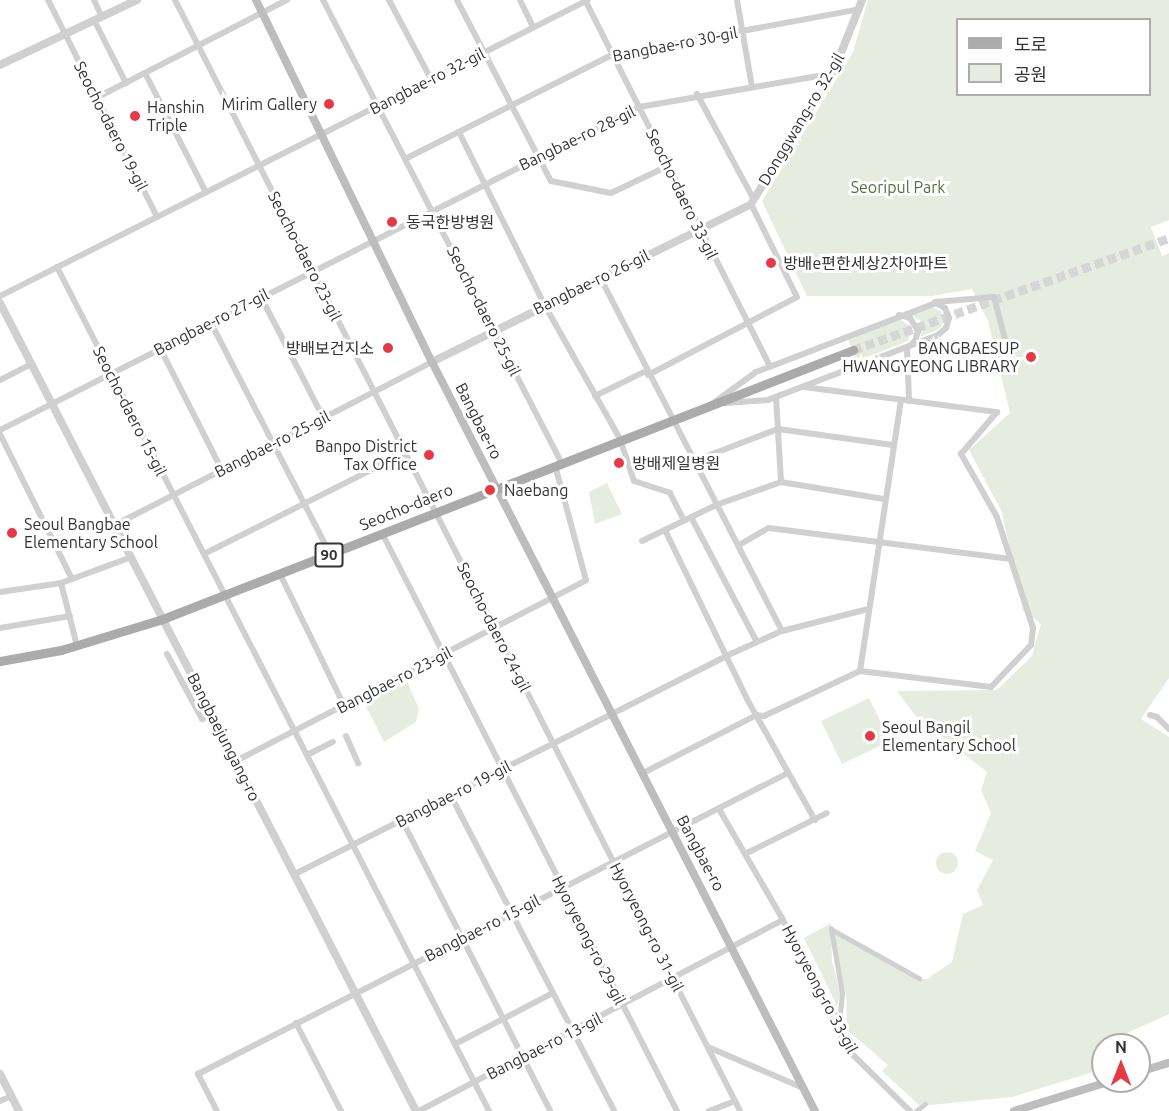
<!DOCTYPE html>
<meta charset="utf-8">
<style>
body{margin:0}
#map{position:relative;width:1169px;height:1111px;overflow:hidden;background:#fff;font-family:Ubuntu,"Noto Sans KR",sans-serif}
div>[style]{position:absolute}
.green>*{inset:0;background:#e6ecdf}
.round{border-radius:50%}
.primary-tunnel>*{height:9px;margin-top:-4.5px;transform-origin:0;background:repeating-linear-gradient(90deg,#d6d6d6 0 9px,transparent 0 13.5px)}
.pedestrian>*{height:4.5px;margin:-2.25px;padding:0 2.25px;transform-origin:2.25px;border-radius:2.25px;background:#d0d0d0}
.minor>*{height:6px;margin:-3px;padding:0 3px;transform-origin:3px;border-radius:3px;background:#d0d0d0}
.tertiary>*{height:8px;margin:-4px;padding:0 4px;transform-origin:4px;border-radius:4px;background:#d0d0d0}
.secondary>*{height:8px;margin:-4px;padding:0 4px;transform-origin:4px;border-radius:4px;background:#bdbdbd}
.primary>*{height:9px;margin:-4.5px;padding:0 4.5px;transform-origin:4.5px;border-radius:4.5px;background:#ababab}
.dots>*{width:16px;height:16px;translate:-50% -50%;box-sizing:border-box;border:3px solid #fff;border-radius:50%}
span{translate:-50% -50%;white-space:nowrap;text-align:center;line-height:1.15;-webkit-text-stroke:6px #fff;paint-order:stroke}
.shield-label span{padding:2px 4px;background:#fff;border:2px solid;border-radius:4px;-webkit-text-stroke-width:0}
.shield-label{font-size:15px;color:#333;font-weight:700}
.street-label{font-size:16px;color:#333}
.poi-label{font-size:16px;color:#333}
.right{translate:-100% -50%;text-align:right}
.left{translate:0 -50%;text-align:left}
.park-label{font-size:16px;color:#56703f}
.legend{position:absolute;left:956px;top:18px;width:195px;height:78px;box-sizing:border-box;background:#fff;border:2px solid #adadad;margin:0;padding:8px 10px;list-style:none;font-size:18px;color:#333}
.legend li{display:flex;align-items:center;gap:12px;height:30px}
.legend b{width:30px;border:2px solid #adadad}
.north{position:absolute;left:1091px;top:1033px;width:60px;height:60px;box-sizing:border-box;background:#fff;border:2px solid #adadad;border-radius:50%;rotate:0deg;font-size:16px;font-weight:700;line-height:24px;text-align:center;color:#333}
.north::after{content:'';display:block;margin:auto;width:21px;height:27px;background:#e63946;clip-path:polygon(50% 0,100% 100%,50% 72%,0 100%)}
</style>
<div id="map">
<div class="green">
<div style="clip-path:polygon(evenodd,868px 0,1169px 0,1169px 220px,1151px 227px,1162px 256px,1169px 253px,1169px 678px,1141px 719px,1169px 737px,1169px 1014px,1094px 1048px,1093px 1072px,1012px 1097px,920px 1106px,882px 1071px,888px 1065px,847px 1030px,846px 993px,835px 963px,833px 933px,916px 979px,927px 979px,952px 962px,963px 914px,983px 905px,977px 890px,993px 860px,975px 851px,991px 813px,981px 790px,987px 772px,915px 715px,897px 691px,997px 690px,1032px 656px,1041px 624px,1023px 610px,1002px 512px,969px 450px,1010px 413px,988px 321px,972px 289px,932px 296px,807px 296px,762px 201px,853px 52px,868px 0,958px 20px,1150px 20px,1150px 94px,958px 94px,958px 20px)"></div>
<div style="clip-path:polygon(931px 307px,941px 311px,944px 322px,939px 329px,920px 337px,924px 323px,911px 315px)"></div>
<div style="clip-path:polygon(899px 319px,912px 327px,908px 341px,857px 361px,848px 339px)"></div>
<div style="clip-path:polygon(607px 483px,622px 514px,595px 524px,589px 492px)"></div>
<div style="clip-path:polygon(406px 679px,419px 709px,416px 722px,384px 742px,363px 700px)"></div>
<div style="clip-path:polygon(869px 698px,890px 741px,842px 764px,821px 721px)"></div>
<div class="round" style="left:936px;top:852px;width:22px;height:22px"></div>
<div style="clip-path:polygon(831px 923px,832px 962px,841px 993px,837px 1006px,804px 938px)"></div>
</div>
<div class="primary-tunnel">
<div style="left:853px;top:350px;width:335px;rotate:-19.5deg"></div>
</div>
<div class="pedestrian">
<div style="left:832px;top:1017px;width:9px;rotate:-27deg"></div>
<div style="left:840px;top:1013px;width:20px;rotate:-84deg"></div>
<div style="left:842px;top:993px;width:65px;rotate:-99.8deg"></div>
<div style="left:831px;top:929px;width:101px;rotate:29.1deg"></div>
<div style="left:916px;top:1111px;width:11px;rotate:-38deg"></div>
</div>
<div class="minor">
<div style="left:48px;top:0;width:243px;rotate:63.3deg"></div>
<div style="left:94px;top:0;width:19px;rotate:65deg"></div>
<div style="left:175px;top:0;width:1246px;rotate:63.04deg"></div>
<div style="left:323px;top:0;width:520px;rotate:62.74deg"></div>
<div style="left:389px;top:0;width:89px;rotate:62deg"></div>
<div style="left:457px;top:0;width:204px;rotate:62.6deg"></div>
<div style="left:551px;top:181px;width:61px;rotate:11.3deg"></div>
<div style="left:611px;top:193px;width:63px;rotate:-25.3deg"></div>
<div style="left:520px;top:0;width:30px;rotate:64deg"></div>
<div style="left:585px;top:0;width:411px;rotate:63.2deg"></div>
<div style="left:737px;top:0;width:88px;rotate:80.2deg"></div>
<div style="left:94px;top:20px;width:71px;rotate:63.1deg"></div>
<div style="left:145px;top:73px;width:134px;rotate:62.9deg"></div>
<div style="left:697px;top:94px;width:120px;rotate:61.7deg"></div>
<div style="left:96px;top:98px;width:215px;rotate:-27.2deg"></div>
<div style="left:459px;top:132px;width:192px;rotate:63.7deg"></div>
<div style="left:544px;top:304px;width:155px;rotate:60.6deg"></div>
<div style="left:620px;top:439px;width:44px;rotate:71.6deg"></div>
<div style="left:634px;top:481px;width:38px;rotate:18deg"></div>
<div style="left:670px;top:493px;width:31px;rotate:63deg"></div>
<div style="left:405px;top:159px;width:232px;rotate:-26.7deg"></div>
<div style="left:612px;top:55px;width:252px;rotate:-10.5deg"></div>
<div style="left:57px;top:267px;width:948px;rotate:62.89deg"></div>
<div style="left:600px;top:277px;width:398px;rotate:62.8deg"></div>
<div style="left:0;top:296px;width:658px;rotate:-26.72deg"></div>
<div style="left:261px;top:297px;width:135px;rotate:62.7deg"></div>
<div style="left:935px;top:302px;width:59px;rotate:-4.8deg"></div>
<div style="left:994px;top:297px;width:75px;rotate:75.4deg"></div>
<div style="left:936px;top:303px;width:10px;rotate:29deg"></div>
<div style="left:945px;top:308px;width:11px;rotate:68deg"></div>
<div style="left:949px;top:318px;width:10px;rotate:107deg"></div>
<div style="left:946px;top:328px;width:11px;rotate:139deg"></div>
<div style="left:938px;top:335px;width:182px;rotate:159.1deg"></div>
<div style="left:768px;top:400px;width:56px;rotate:175.9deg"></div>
<div style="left:712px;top:404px;width:54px;rotate:-36deg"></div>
<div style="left:756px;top:372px;width:193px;rotate:-21deg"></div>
<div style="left:899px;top:315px;width:11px;rotate:15deg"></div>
<div style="left:910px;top:318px;width:15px;rotate:58deg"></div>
<div style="left:918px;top:331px;width:10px;rotate:107deg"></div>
<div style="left:915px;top:341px;width:11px;rotate:139deg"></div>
<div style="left:907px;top:348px;width:53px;rotate:87.8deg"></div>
<div style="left:211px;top:323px;width:260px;rotate:62.7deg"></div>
<div style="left:160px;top:348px;width:137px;rotate:63.1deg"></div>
<div style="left:648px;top:375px;width:168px;rotate:-27.6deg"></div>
<div style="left:797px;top:297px;width:104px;rotate:-116.3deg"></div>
<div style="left:0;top:380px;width:35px;rotate:-27deg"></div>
<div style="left:804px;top:387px;width:195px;rotate:7.4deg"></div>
<div style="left:595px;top:396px;width:57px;rotate:-26.1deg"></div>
<div style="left:776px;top:397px;width:85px;rotate:86.6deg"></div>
<div style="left:0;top:430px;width:716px;rotate:-26.82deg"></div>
<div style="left:639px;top:107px;width:195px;rotate:-9.8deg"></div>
<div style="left:0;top:434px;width:162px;rotate:63.6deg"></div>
<div style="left:694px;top:461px;width:90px;rotate:-20.9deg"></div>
<div style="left:778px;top:429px;width:116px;rotate:7.9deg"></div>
<div style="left:691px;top:517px;width:141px;rotate:62.2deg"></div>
<div style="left:113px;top:526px;width:359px;rotate:-27.2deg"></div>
<div style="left:665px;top:530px;width:188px;rotate:64.1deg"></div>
<div style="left:747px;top:699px;width:139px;rotate:60.7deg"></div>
<div style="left:382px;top:533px;width:649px;rotate:62.96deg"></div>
<div style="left:642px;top:541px;width:82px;rotate:-25.9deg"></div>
<div style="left:716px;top:505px;width:69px;rotate:-19.5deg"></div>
<div style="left:781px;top:482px;width:104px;rotate:9.4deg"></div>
<div style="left:739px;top:545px;width:34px;rotate:-30deg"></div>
<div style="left:769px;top:528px;width:244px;rotate:7.3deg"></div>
<div style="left:204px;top:554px;width:225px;rotate:-26.7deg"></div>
<div style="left:280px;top:574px;width:146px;rotate:64deg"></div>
<div style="left:61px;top:583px;width:65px;rotate:75.7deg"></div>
<div style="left:0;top:592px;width:62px;rotate:-8.4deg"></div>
<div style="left:61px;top:583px;width:72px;rotate:-20.2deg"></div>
<div style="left:0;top:628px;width:71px;rotate:-9.7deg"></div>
<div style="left:167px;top:654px;width:74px;rotate:61.7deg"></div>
<div style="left:202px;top:719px;width:12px;rotate:-20deg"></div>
<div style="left:860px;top:671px;width:274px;rotate:-81.4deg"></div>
<div style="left:1150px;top:715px;width:7px;rotate:16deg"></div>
<div style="left:1157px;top:717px;width:17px;rotate:45deg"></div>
<div style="left:346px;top:736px;width:30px;rotate:66deg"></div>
<div style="left:307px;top:755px;width:29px;rotate:-27deg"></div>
<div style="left:236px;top:761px;width:394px;rotate:-27.3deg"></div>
<div style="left:586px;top:580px;width:119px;rotate:-105.1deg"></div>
<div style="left:643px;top:773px;width:128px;rotate:-27deg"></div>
<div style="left:757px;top:715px;width:7px;rotate:8deg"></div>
<div style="left:764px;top:716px;width:106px;rotate:-25.1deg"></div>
<div style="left:860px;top:671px;width:132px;rotate:7deg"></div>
<div style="left:991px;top:687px;width:58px;rotate:-46.4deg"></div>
<div style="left:1031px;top:645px;width:17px;rotate:-83deg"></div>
<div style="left:1033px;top:628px;width:117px;rotate:-108deg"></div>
<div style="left:997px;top:517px;width:73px;rotate:-119.7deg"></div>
<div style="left:961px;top:454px;width:55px;rotate:-49.4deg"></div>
<div style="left:451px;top:796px;width:355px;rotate:62.6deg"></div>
<div style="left:719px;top:809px;width:128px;rotate:60deg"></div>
<div style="left:783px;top:920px;width:148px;rotate:63.1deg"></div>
<div style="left:850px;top:1052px;width:84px;rotate:44.5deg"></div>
<div style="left:402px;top:820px;width:326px;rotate:63deg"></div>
<div style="left:747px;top:853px;width:89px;rotate:-26.6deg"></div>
<div style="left:295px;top:874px;width:483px;rotate:-26.8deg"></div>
<div style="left:726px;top:656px;width:61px;rotate:-24.1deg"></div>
<div style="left:782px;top:631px;width:89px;rotate:-14.3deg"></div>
<div style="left:296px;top:1023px;width:99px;rotate:62.9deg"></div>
<div style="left:455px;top:1044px;width:110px;rotate:-27.5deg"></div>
<div style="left:708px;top:1047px;width:103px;rotate:23.3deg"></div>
<div style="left:0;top:1101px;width:12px;rotate:-24deg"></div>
<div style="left:217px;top:1111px;width:42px;rotate:-117.2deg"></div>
<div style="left:198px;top:1074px;width:662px;rotate:-27.03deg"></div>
<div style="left:419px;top:1111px;width:411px;rotate:-27.7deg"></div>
<div style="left:709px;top:1111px;width:28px;rotate:-21deg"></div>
</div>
<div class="tertiary">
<div style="left:0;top:65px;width:152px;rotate:-25.4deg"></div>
<div style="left:0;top:303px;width:909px;rotate:62.76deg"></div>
<div style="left:432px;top:362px;width:356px;rotate:-26.3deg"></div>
<div style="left:751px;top:204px;width:160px;rotate:-58.3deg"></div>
<div style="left:835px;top:68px;width:73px;rotate:-68.3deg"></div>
<div style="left:0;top:1074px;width:42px;rotate:62.8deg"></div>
</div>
<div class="secondary">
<div style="left:256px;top:0;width:403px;rotate:64.1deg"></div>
<div style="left:432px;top:362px;width:841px;rotate:62.92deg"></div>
<div style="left:1139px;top:1072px;width:31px;rotate:-17deg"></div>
<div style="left:1014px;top:1111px;width:102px;rotate:-17.2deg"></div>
</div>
<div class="primary">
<div style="left:0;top:661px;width:62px;rotate:-10.2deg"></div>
<div style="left:61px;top:650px;width:103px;rotate:-16.9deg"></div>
<div style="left:160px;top:620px;width:744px;rotate:-21.29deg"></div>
</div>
<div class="dots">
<div style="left:329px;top:104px;background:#e63946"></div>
<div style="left:135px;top:116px;background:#e63946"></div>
<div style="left:392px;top:222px;background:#e63946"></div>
<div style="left:771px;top:263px;background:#e63946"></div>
<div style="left:388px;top:348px;background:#e63946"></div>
<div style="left:1031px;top:357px;background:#e63946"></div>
<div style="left:429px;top:455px;background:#e63946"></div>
<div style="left:619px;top:463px;background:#e63946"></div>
<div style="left:490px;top:490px;background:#e63946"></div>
<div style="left:12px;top:533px;background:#e63946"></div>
<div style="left:870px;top:736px;background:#e63946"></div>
</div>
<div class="shield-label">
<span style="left:329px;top:555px">90</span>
</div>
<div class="street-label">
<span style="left:675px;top:44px;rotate:-11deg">Bangbae-ro 30-gil</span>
<span style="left:427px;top:81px;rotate:-27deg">Bangbae-ro 32-gil</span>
<span style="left:801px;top:119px;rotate:-59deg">Donggwang-ro 32-gil</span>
<span style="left:111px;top:126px;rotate:63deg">Seocho-daero 19-gil</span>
<span style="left:577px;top:138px;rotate:-26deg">Bangbae-ro 28-gil</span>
<span style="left:682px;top:194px;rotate:64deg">Seocho-daero 33-gil</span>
<span style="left:305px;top:256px;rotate:63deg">Seocho-daero 23-gil</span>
<span style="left:591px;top:282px;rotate:-26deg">Bangbae-ro 26-gil</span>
<span style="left:484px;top:311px;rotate:63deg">Seocho-daero 25-gil</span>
<span style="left:211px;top:322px;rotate:-27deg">Bangbae-ro 27-gil</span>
<span style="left:130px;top:411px;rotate:63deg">Seocho-daero 15-gil</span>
<span style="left:479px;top:421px;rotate:63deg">Bangbae-ro</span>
<span style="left:272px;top:444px;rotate:-27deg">Bangbae-ro 25-gil</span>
<span style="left:406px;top:507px;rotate:-22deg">Seocho-daero</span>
<span style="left:494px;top:627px;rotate:63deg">Seocho-daero 24-gil</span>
<span style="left:394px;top:680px;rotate:-27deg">Bangbae-ro 23-gil</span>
<span style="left:224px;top:737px;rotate:63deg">Bangbaejungang-ro</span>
<span style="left:453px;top:794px;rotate:-27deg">Bangbae-ro 19-gil</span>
<span style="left:701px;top:853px;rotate:62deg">Bangbae-ro</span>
<span style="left:647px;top:927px;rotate:63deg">Hyoryeong-ro 31-gil</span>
<span style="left:482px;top:928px;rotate:-27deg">Bangbae-ro 15-gil</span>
<span style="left:589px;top:940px;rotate:63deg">Hyoryeong-ro 29-gil</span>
<span style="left:820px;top:989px;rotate:62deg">Hyoryeong-ro 33-gil</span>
<span style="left:544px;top:1046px;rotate:-27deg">Bangbae-ro 13-gil</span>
</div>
<div class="poi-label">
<span class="right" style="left:317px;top:104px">Mirim Gallery</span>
<span class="left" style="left:147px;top:116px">Hanshin<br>Triple</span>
<span class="left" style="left:406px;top:222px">동국한방병원</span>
<span class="left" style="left:783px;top:263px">방배e편한세상2차아파트</span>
<span class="right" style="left:374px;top:348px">방배보건지소</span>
<span class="right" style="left:1019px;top:357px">BANGBAESUP<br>HWANGYEONG LIBRARY</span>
<span class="right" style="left:417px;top:455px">Banpo District<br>Tax Office</span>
<span class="left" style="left:632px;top:463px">방배제일병원</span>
<span class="left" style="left:504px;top:490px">Naebang</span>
<span class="left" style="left:24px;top:533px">Seoul Bangbae<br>Elementary School</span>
<span class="left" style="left:882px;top:736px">Seoul Bangil<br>Elementary School</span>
</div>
<div class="park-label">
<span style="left:898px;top:187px">Seoripul Park</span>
</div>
<ul class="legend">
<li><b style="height:8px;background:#ababab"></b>도로</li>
<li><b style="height:16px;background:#e6ecdf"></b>공원</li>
</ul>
<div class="north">N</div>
</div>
